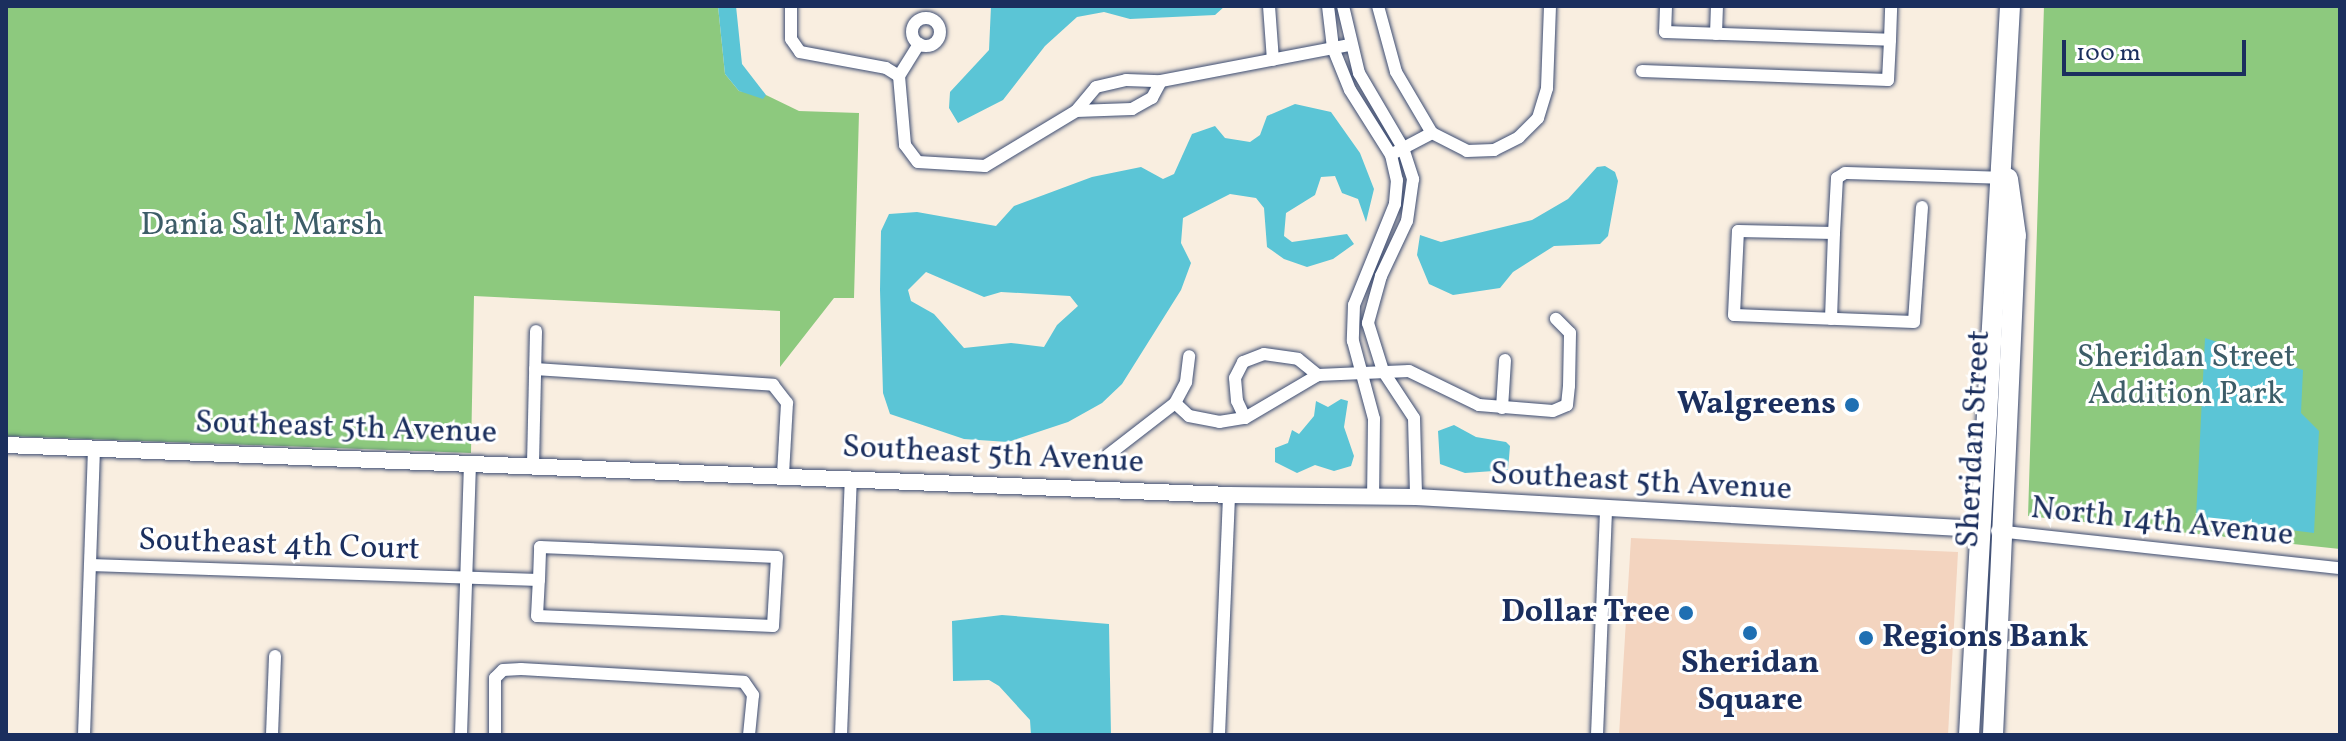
<!DOCTYPE html>
<style>
body{margin:0}
#map{position:relative;width:2346px;height:741px;overflow:hidden;background:#f9eee0;font-family:Vollkorn,serif}
div>[style]{position:absolute}
.built>*{inset:0;background:#f3d4bf}
.green>*{inset:0;background:#8dc97e}
.water>*{inset:0;background:#5bc5d6}
.roads{filter:drop-shadow(0 0 2px #3c4c72) drop-shadow(0 0 2px #3c4c72)}
.minor>*{height:12px;margin:-6px;padding:0 6px;transform-origin:6px;border-radius:6px;background:#fff}
.minor>.ring{margin:-6px;padding:0;box-sizing:content-box;background:none;border:12px solid #fff;border-radius:50%}
.tertiary>*{height:16px;margin:-8px;padding:0 8px;transform-origin:8px;border-radius:8px;background:#fff}
.primary>*{height:20px;margin:-10px;padding:0 10px;transform-origin:10px;border-radius:10px;background:#fff}
.dots>*{width:22px;height:22px;translate:-50% -50%;box-sizing:border-box;border:4px solid #fff;border-radius:50%}
span{translate:-50% -50%;white-space:nowrap;text-align:center;line-height:1.15;-webkit-text-stroke:6px #fff;paint-order:stroke}
.park-label{font-size:32px;color:#3d5d68}
.poi-label{font-size:32px;color:#1b2f5e;font-weight:700}
.right{translate:-100% -50%;text-align:right}
.left{translate:0 -50%;text-align:left}
.street-label{font-size:32px;color:#1b2f5e}
.frame{position:absolute;inset:0;border:8px solid #1b2f5e;pointer-events:none}
.scale{position:absolute;left:2062px;top:40px;width:184px;height:36px;box-sizing:border-box;border:4px solid #1b2f5e;border-top:0;padding-left:10px;font-size:24px;line-height:28px;white-space:nowrap;color:#1b2f5e;-webkit-text-stroke:6px #fff;paint-order:stroke}
</style>
<div id="map">
<div class="built">
<div style="clip-path:polygon(1631px 538px,1958px 552px,1948px 735px,1619px 735px)"></div>
</div>
<div class="green">
<div style="clip-path:polygon(6px 6px,718px 6px,725px 74px,739px 91px,766px 95px,799px 111px,859px 113px,854px 298px,834px 298px,780px 367px,780px 311px,474px 296px,471px 453px,6px 436px)"></div>
<div style="clip-path:polygon(2044px 6px,2340px 6px,2340px 549px,2028px 516px)"></div>
</div>
<div class="water">
<div style="clip-path:polygon(718px 6px,736px 6px,742px 64px,766px 95px,763px 99px,739px 91px,725px 74px)"></div>
<div style="clip-path:polygon(991px 6px,1225px 6px,1215px 15px,1130px 19px,1104px 12px,1077px 17px,1045px 46px,1003px 100px,958px 123px,949px 108px,950px 92px,989px 50px)"></div>
<div style="clip-path:polygon(evenodd,1295px 104px,1331px 112px,1360px 153px,1374px 189px,1366px 222px,1358px 199px,1342px 193px,1335px 176px,1321px 177px,1315px 195px,1286px 213px,1284px 236px,1292px 242px,1347px 234px,1354px 244px,1333px 259px,1307px 267px,1284px 259px,1267px 247px,1264px 208px,1256px 198px,1230px 194px,1183px 218px,1181px 243px,1191px 263px,1181px 290px,1122px 384px,1102px 403px,1068px 422px,1008px 442px,964px 439px,890px 414px,883px 393px,880px 290px,881px 231px,889px 214px,917px 212px,996px 226px,1014px 206px,1092px 177px,1141px 167px,1163px 179px,1174px 174px,1192px 134px,1215px 126px,1225px 138px,1250px 142px,1260px 135px,1267px 116px,1295px 104px,926px 272px,984px 297px,1001px 292px,1070px 296px,1078px 306px,1057px 325px,1044px 347px,1011px 343px,964px 348px,934px 314px,911px 301px,908px 290px,926px 272px)"></div>
<div style="clip-path:polygon(1605px 166px,1615px 172px,1618px 181px,1608px 236px,1600px 244px,1554px 246px,1513px 272px,1500px 288px,1453px 295px,1429px 284px,1417px 255px,1420px 235px,1441px 242px,1532px 220px,1568px 199px,1597px 167px)"></div>
<div style="clip-path:polygon(2205px 338px,2303px 370px,2301px 413px,2319px 431px,2314px 533px,2196px 518px)"></div>
<div style="clip-path:polygon(1341px 399px,1348px 401px,1344px 427px,1354px 456px,1351px 466px,1334px 471px,1315px 465px,1297px 473px,1275px 462px,1275px 448px,1288px 443px,1292px 430px,1299px 434px,1314px 416px,1316px 401px,1328px 407px)"></div>
<div style="clip-path:polygon(1454px 425px,1476px 437px,1506px 442px,1510px 446px,1508px 470px,1465px 473px,1440px 464px,1438px 431px)"></div>
<div style="clip-path:polygon(1002px 615px,1109px 624px,1111px 735px,1031px 735px,1030px 720px,999px 686px,989px 680px,953px 681px,952px 621px)"></div>
</div>
<div class="roads">
<div class="minor">
<div style="left:791px;top:6px;width:33px;rotate:90deg"></div>
<div style="left:791px;top:39px;width:16px;rotate:55deg"></div>
<div style="left:800px;top:52px;width:87px;rotate:10.5deg"></div>
<div style="left:886px;top:68px;width:15px;rotate:32deg"></div>
<div style="left:899px;top:76px;width:69px;rotate:85deg"></div>
<div style="left:905px;top:145px;width:21px;rotate:53deg"></div>
<div style="left:918px;top:162px;width:67px;rotate:3.4deg"></div>
<div style="left:985px;top:166px;width:106px;rotate:-31.1deg"></div>
<div style="left:1076px;top:111px;width:31px;rotate:-50deg"></div>
<div style="left:1096px;top:87px;width:31px;rotate:-13deg"></div>
<div style="left:1126px;top:80px;width:35px;rotate:2deg"></div>
<div style="left:1161px;top:81px;width:191px;rotate:-10.8deg"></div>
<div style="left:1269px;top:6px;width:54px;rotate:85.8deg"></div>
<div style="left:1328px;top:6px;width:42px;rotate:83.2deg"></div>
<div style="left:1333px;top:48px;width:45px;rotate:68deg"></div>
<div style="left:1350px;top:90px;width:77px;rotate:57.8deg"></div>
<div style="left:1391px;top:155px;width:26px;rotate:77deg"></div>
<div style="left:1397px;top:180px;width:24px;rotate:95deg"></div>
<div style="left:1395px;top:204px;width:109px;rotate:112.1deg"></div>
<div style="left:1354px;top:305px;width:36px;rotate:92deg"></div>
<div style="left:1353px;top:341px;width:81px;rotate:74.9deg"></div>
<div style="left:1374px;top:419px;width:78px;rotate:90.7deg"></div>
<div style="left:1343px;top:6px;width:69px;rotate:76.6deg"></div>
<div style="left:1359px;top:73px;width:87px;rotate:59.6deg"></div>
<div style="left:1403px;top:148px;width:33px;rotate:72deg"></div>
<div style="left:1413px;top:179px;width:42px;rotate:98.1deg"></div>
<div style="left:1407px;top:221px;width:61px;rotate:115.3deg"></div>
<div style="left:1381px;top:276px;width:49px;rotate:105.5deg"></div>
<div style="left:1368px;top:323px;width:50px;rotate:72.6deg"></div>
<div style="left:1383px;top:371px;width:56px;rotate:56.6deg"></div>
<div style="left:1414px;top:418px;width:79px;rotate:88.5deg"></div>
<div style="left:1378px;top:6px;width:68px;rotate:74.7deg"></div>
<div style="left:1396px;top:72px;width:71px;rotate:59.5deg"></div>
<div style="left:1432px;top:133px;width:39px;rotate:27deg"></div>
<div style="left:1467px;top:151px;width:27px;rotate:-2deg"></div>
<div style="left:1494px;top:150px;width:28px;rotate:-27deg"></div>
<div style="left:1519px;top:137px;width:27px;rotate:-45deg"></div>
<div style="left:1538px;top:118px;width:31px;rotate:-73deg"></div>
<div style="left:1547px;top:88px;width:82px;rotate:-87.9deg"></div>
<div style="left:1666px;top:6px;width:26px;rotate:92deg"></div>
<div style="left:1665px;top:32px;width:225px;rotate:2deg"></div>
<div style="left:1890px;top:40px;width:34px;rotate:-88deg"></div>
<div class="ring" style="left:912px;top:18px;width:16px;height:16px"></div>
<div style="left:1716px;top:34px;width:28px;rotate:-88deg"></div>
<div style="left:1642px;top:71px;width:246px;rotate:2.1deg"></div>
<div style="left:1888px;top:80px;width:40px;rotate:-87.1deg"></div>
<div style="left:899px;top:76px;width:38px;rotate:-58deg"></div>
<div style="left:1076px;top:111px;width:56px;rotate:-2deg"></div>
<div style="left:1132px;top:109px;width:23px;rotate:-29deg"></div>
<div style="left:1152px;top:98px;width:19px;rotate:-62deg"></div>
<div style="left:1396px;top:152px;width:41px;rotate:-27.8deg"></div>
<div style="left:1922px;top:207px;width:115px;rotate:94deg"></div>
<div style="left:1914px;top:322px;width:180px;rotate:-177.8deg"></div>
<div style="left:1734px;top:315px;width:84px;rotate:-87.3deg"></div>
<div style="left:1738px;top:231px;width:96px;rotate:1.2deg"></div>
<div style="left:1834px;top:233px;width:55px;rotate:-86.9deg"></div>
<div style="left:1837px;top:178px;width:9px;rotate:-32deg"></div>
<div style="left:1845px;top:173px;width:156px;rotate:1.8deg"></div>
<div style="left:1831px;top:319px;width:86px;rotate:-88deg"></div>
<div style="left:535px;top:369px;width:239px;rotate:3.8deg"></div>
<div style="left:773px;top:385px;width:23px;rotate:52deg"></div>
<div style="left:787px;top:403px;width:72px;rotate:93.2deg"></div>
<div style="left:1175px;top:403px;width:19px;rotate:43deg"></div>
<div style="left:1189px;top:416px;width:31px;rotate:11deg"></div>
<div style="left:1219px;top:422px;width:26px;rotate:-9deg"></div>
<div style="left:1245px;top:418px;width:85px;rotate:-30.5deg"></div>
<div style="left:1502px;top:408px;width:48px;rotate:-86.4deg"></div>
<div style="left:1245px;top:418px;width:19px;rotate:-115deg"></div>
<div style="left:1237px;top:401px;width:23px;rotate:-95deg"></div>
<div style="left:1235px;top:378px;width:18px;rotate:-63deg"></div>
<div style="left:1243px;top:362px;width:22px;rotate:-21deg"></div>
<div style="left:1264px;top:354px;width:34px;rotate:8deg"></div>
<div style="left:1298px;top:359px;width:26px;rotate:39deg"></div>
<div style="left:1318px;top:375px;width:91px;rotate:-2.5deg"></div>
<div style="left:1409px;top:371px;width:78px;rotate:25.9deg"></div>
<div style="left:1479px;top:405px;width:74px;rotate:4.6deg"></div>
<div style="left:1553px;top:411px;width:15px;rotate:-23deg"></div>
<div style="left:1567px;top:405px;width:19px;rotate:-84deg"></div>
<div style="left:1569px;top:386px;width:53px;rotate:-88.9deg"></div>
<div style="left:1570px;top:333px;width:20px;rotate:-135deg"></div>
<div style="left:1108px;top:455px;width:85px;rotate:-37.8deg"></div>
<div style="left:1175px;top:403px;width:24px;rotate:-62deg"></div>
<div style="left:1186px;top:382px;width:26px;rotate:-83deg"></div>
<div style="left:533px;top:464px;width:133px;rotate:-88.7deg"></div>
<div style="left:1997px;top:531px;width:345px;rotate:6.2deg"></div>
<div style="left:90px;top:565px;width:449px;rotate:1.9deg"></div>
<div style="left:539px;top:580px;width:33px;rotate:-88deg"></div>
<div style="left:540px;top:547px;width:237px;rotate:2.4deg"></div>
<div style="left:777px;top:557px;width:69px;rotate:93.3deg"></div>
<div style="left:773px;top:626px;width:236px;rotate:-177.6deg"></div>
<div style="left:537px;top:616px;width:36px;rotate:-87deg"></div>
<div style="left:84px;top:735px;width:287px;rotate:-88deg"></div>
<div style="left:272px;top:735px;width:79px;rotate:-87.8deg"></div>
<div style="left:461px;top:735px;width:273px;rotate:-88.1deg"></div>
<div style="left:495px;top:735px;width:57px;rotate:-90deg"></div>
<div style="left:495px;top:678px;width:11px;rotate:-45deg"></div>
<div style="left:503px;top:670px;width:18px;rotate:-3deg"></div>
<div style="left:521px;top:669px;width:223px;rotate:3.3deg"></div>
<div style="left:744px;top:682px;width:16px;rotate:55deg"></div>
<div style="left:753px;top:695px;width:40px;rotate:95.7deg"></div>
<div style="left:841px;top:735px;width:257px;rotate:-87.8deg"></div>
<div style="left:1219px;top:735px;width:240px;rotate:-87.6deg"></div>
<div style="left:1597px;top:735px;width:223px;rotate:-87.7deg"></div>
</div>
<div class="tertiary">
<div style="left:6px;top:445px;width:1224px;rotate:2.34deg"></div>
<div style="left:1229px;top:495px;width:187px;rotate:0.6deg"></div>
<div style="left:1416px;top:497px;width:563px;rotate:3.26deg"></div>
</div>
<div class="primary">
<div style="left:1969px;top:735px;width:730px;rotate:-86.78deg"></div>
<div style="left:1993px;top:735px;width:500px;rotate:-87.4deg"></div>
<div style="left:2016px;top:236px;width:58px;rotate:-98deg"></div>
</div>
</div>
<div class="dots">
<div style="left:1852px;top:405px;background:#1f6fb2"></div>
<div style="left:1686px;top:613px;background:#1f6fb2"></div>
<div style="left:1750px;top:633px;background:#1f6fb2"></div>
<div style="left:1866px;top:638px;background:#1f6fb2"></div>
</div>
<div class="park-label">
<span style="left:262px;top:226px">Dania Salt Marsh</span>
<span style="left:2186px;top:377px">Sheridan Street<br>Addition Park</span>
</div>
<div class="poi-label">
<span class="right" style="left:1836px;top:405px">Walgreens</span>
<span class="right" style="left:1670px;top:613px">Dollar Tree</span>
<span class="left" style="left:1882px;top:638px">Regions Bank</span>
<span style="left:1750px;top:683px">Sheridan<br>Square</span>
</div>
<div class="street-label">
<span style="left:346px;top:429px;rotate:2deg">Southeast 5th Avenue</span>
<span style="left:1975px;top:439px;rotate:-87deg">Sheridan Street</span>
<span style="left:993px;top:456px;rotate:3deg">Southeast 5th Avenue</span>
<span style="left:1641px;top:483px;rotate:3deg">Southeast 5th Avenue</span>
<span style="left:2162px;top:523px;rotate:6deg">North 14th Avenue</span>
<span style="left:279px;top:546px;rotate:2deg">Southeast 4th Court</span>
</div>
<div class="frame"></div>
<div class="scale">100 m</div>
</div>
